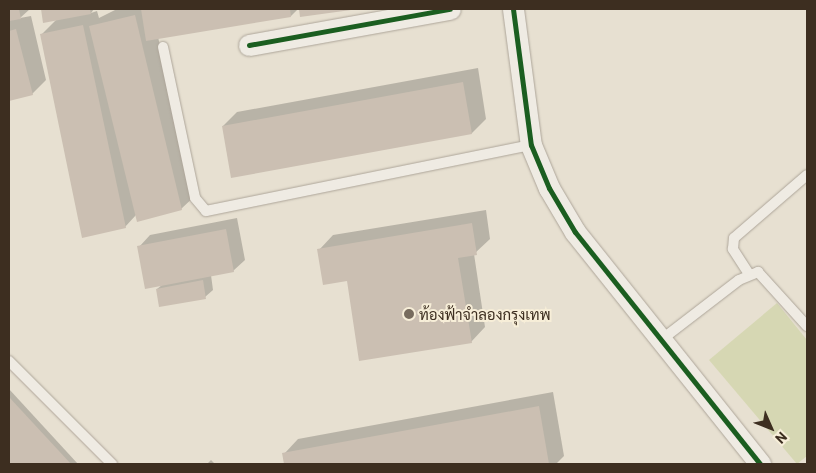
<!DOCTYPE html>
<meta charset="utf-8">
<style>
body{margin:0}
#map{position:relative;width:816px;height:473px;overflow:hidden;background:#e7e0d1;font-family:Georgia,Sarabun,serif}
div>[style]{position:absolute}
.green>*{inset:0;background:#d6d7b3}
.shadow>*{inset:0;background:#0003}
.building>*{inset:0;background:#cbbfb2}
.roads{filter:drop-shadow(0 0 1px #ada599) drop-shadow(0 0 1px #ada599)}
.service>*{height:10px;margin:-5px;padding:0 5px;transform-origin:5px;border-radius:5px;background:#efebe3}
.minor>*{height:21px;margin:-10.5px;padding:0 10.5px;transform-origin:10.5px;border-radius:10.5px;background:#efebe3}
.cycleway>*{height:5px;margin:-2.5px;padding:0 2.5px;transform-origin:2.5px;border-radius:2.5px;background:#1b5e20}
.dots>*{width:14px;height:14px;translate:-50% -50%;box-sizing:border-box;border:2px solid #f7eed8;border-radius:50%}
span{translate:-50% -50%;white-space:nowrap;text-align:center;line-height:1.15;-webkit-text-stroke:4px #f7eed8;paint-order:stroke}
.poi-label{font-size:15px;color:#3d2e20}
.left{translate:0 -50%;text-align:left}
.frame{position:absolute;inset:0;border:10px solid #3d2e20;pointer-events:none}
.north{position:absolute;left:746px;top:403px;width:50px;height:50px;-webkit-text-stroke:4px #f7eed8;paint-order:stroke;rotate:134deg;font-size:14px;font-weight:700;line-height:20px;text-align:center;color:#3d2e20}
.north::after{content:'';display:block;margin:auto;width:18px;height:22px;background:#3d2e20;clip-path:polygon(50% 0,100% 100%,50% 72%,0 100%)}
</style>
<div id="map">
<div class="green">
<div style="clip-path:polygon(777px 303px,807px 340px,807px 456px,797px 464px,709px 360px)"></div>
</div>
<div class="shadow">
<div style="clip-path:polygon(9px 9px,30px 9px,20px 18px,31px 16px,46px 80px,32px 94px,9px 100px)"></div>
<div style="clip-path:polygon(42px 9px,94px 9px,91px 13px,97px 11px,99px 18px,117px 9px,298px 9px,291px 16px,158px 37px,196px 195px,181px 209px,136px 215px,125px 227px,41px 35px,57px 19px,44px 21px)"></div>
<div style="clip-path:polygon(478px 68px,486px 119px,472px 133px,232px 177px,223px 126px,237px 112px)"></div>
<div style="clip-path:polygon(486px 210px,490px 239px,474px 254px,485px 327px,471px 342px,348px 280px,319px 250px,333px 235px)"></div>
<div style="clip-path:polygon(237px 218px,245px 260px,233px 271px,211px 275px,213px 290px,205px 297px,157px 289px,162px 285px,139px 247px,150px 235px)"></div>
<div style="clip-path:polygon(9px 389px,78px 464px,9px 464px)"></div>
<div style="clip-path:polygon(553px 392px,564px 456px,556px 464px,286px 464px,284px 454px,298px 439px)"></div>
<div style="clip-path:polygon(211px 460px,215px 464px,207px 464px)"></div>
</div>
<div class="building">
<div style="clip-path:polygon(9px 9px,19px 9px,21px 19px,9px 21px)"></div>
<div style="clip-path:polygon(41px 9px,90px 9px,91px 14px,43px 23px)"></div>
<div style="clip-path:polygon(141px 9px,290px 9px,291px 17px,146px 41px)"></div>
<div style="clip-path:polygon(299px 9px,351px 9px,351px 10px,300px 17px)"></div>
<div style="clip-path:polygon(135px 15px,182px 210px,137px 222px,89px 26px)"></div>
<div style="clip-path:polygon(83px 25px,126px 228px,82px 238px,40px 34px)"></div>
<div style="clip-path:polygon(16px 29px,33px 95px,9px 101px,9px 31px)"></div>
<div style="clip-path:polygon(463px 82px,472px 134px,231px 178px,222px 126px)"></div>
<div style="clip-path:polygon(472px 223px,477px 255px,458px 258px,472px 343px,359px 361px,347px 281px,323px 285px,317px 249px)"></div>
<div style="clip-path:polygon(226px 229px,234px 272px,145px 289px,137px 246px)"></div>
<div style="clip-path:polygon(203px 280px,206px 299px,159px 307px,156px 289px)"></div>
<div style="clip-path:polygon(9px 397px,71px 464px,9px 464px)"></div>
<div style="clip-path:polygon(539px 406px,549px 464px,284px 464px,282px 453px)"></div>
</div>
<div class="roads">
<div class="service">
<div style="left:163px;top:47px;width:154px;rotate:78deg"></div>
<div style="left:195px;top:198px;width:17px;rotate:50deg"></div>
<div style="left:206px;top:211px;width:332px;rotate:-11.5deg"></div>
<div style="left:749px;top:274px;width:30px;rotate:-123deg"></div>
<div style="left:733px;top:249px;width:11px;rotate:-85deg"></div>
<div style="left:734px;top:238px;width:96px;rotate:-40.8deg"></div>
<div style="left:661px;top:340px;width:98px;rotate:-37.6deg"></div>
<div style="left:739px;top:280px;width:21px;rotate:-23deg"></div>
<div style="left:758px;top:272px;width:73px;rotate:47.8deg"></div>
<div style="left:9px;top:361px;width:146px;rotate:45deg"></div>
</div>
<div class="minor">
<div style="left:513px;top:9px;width:137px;rotate:82.5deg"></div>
<div style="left:531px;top:145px;width:47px;rotate:67.3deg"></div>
<div style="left:549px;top:188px;width:51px;rotate:59.4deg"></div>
<div style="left:575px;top:232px;width:297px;rotate:51.4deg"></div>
<div style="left:249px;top:45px;width:204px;rotate:-10.2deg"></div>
</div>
</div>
<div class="cycleway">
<div style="left:513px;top:9px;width:137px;rotate:82.5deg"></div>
<div style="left:531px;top:145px;width:47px;rotate:67.3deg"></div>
<div style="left:549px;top:188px;width:51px;rotate:59.4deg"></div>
<div style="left:575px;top:232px;width:297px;rotate:51.4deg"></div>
<div style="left:249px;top:45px;width:204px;rotate:-10.2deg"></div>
</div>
<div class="dots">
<div style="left:409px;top:314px;background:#786c5e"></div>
</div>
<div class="poi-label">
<span class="left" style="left:419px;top:314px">ท้องฟ้าจำลองกรุงเทพ</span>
</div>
<div class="frame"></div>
<div class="north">N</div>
</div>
